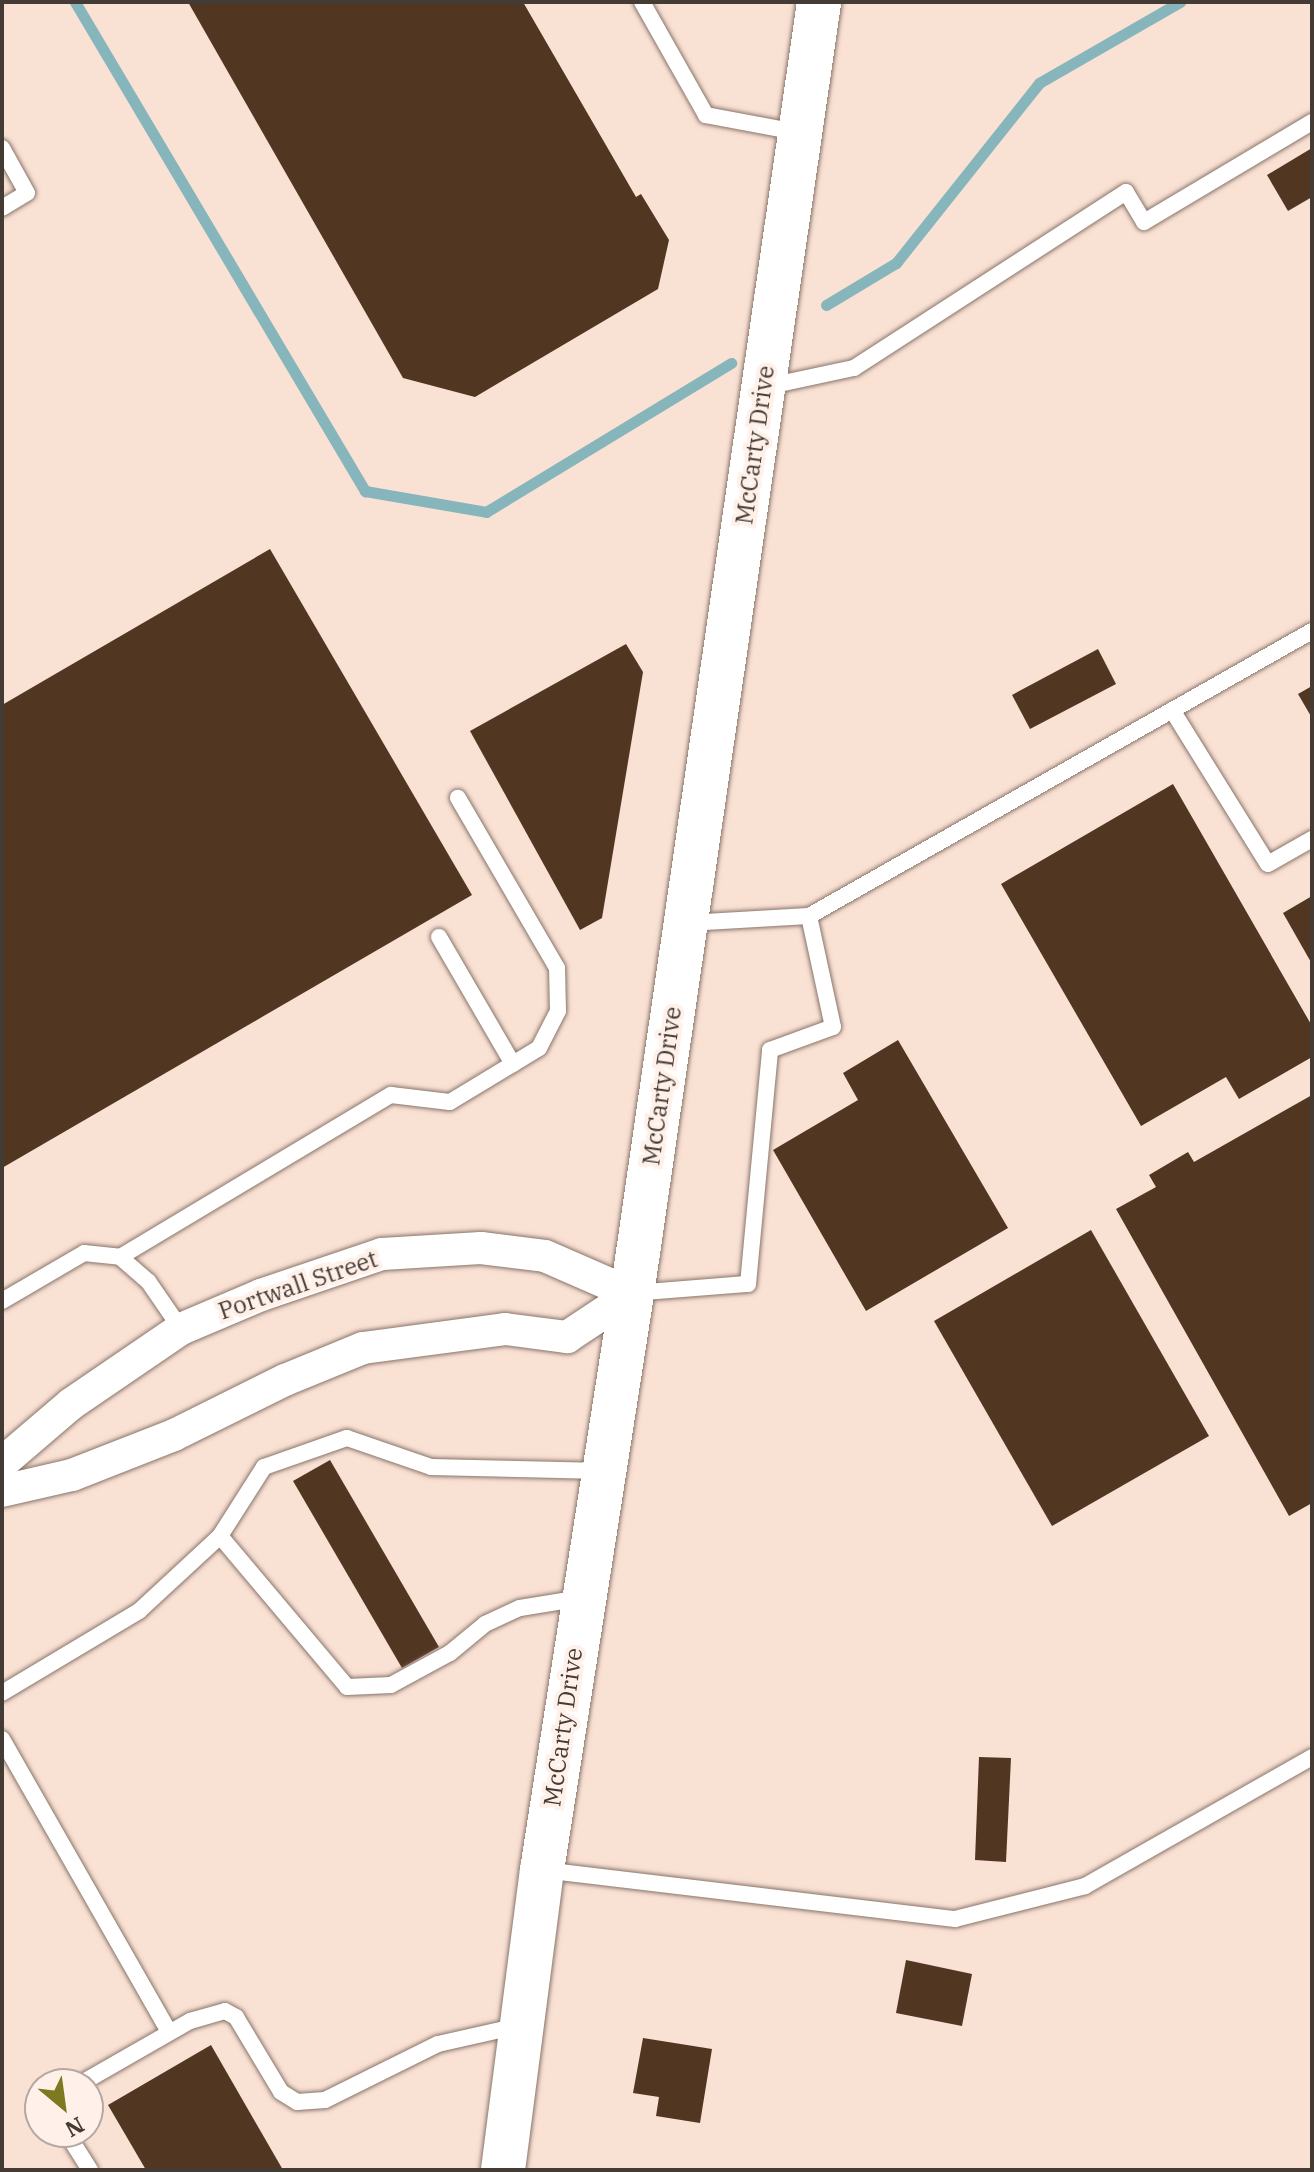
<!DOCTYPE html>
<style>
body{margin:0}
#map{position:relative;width:1314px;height:2172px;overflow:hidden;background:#f9e1d4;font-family:"IBM Plex Serif",serif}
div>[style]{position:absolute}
.stream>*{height:11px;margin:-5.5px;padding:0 5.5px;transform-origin:5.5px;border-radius:5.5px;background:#86b5bc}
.building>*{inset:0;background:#513622}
.roads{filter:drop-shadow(0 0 2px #897569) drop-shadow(0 0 2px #897569)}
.service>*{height:16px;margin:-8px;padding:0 8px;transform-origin:8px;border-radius:8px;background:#fff}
.minor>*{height:32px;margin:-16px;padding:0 16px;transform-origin:16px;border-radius:16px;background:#fff}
.primary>*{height:44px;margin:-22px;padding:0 22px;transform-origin:22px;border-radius:22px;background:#fff}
span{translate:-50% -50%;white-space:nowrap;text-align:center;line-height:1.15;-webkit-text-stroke:8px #fff1e9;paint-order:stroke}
.street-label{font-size:24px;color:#443b35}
.frame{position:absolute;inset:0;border:4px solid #443b35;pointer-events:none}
.north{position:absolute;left:24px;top:2068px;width:80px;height:80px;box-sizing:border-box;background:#fff1e9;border:2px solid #b4a8a1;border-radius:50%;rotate:151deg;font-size:22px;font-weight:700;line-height:32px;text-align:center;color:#443b35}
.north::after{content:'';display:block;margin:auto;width:28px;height:36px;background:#7d7920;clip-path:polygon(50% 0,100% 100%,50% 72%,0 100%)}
</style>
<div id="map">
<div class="stream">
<div style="left:75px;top:2px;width:569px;rotate:59.33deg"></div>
<div style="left:365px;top:491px;width:123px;rotate:9.8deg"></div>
<div style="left:486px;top:512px;width:287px;rotate:-31.3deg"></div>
<div style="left:826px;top:305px;width:82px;rotate:-31deg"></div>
<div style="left:896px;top:263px;width:230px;rotate:-51.5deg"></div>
<div style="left:1039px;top:83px;width:163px;rotate:-29.9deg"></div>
</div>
<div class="building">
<div style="clip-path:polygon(188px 2px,523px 2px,636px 197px,641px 194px,669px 240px,658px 289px,475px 397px,403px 378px)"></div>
<div style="clip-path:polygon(1312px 148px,1312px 197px,1288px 211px,1267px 175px)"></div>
<div style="clip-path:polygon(270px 549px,472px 895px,2px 1168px,2px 705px)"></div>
<div style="clip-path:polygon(626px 644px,643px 672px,602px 918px,580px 930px,470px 731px)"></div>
<div style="clip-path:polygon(1098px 649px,1116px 684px,1030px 729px,1012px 695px)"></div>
<div style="clip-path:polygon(1312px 686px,1312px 718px,1298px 694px)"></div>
<div style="clip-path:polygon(1173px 784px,1312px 1026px,1312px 1057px,1239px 1099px,1226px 1077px,1141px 1126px,1001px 884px)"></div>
<div style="clip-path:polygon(1312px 896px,1312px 964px,1283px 913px)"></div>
<div style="clip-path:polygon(898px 1040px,1008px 1228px,866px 1311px,773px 1150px,858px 1100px,843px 1073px)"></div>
<div style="clip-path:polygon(1312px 1095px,1312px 1503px,1289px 1516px,1116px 1209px,1156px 1187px,1149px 1175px,1188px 1152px,1194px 1162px)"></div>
<div style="clip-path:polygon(1091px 1230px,1209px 1436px,1052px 1526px,934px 1321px)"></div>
<div style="clip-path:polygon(330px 1460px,439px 1647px,402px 1668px,293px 1481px)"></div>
<div style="clip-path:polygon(979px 1757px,1011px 1758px,1006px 1862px,975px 1860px)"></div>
<div style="clip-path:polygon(906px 1960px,972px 1974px,962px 2026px,896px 2013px)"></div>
<div style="clip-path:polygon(643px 2038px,712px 2049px,700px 2123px,656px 2116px,659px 2097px,633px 2093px)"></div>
<div style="clip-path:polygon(211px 2045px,283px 2170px,146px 2170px,108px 2105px)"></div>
</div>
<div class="roads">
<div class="service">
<div style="left:642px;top:2px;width:130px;rotate:60.5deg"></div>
<div style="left:706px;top:115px;width:93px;rotate:10.6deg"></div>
<div style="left:2px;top:148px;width:51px;rotate:60.9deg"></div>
<div style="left:27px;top:193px;width:29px;rotate:149deg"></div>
<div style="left:765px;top:387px;width:91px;rotate:-12.1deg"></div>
<div style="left:854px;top:368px;width:324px;rotate:-32.9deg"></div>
<div style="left:1126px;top:192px;width:35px;rotate:59deg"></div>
<div style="left:1144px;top:222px;width:196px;rotate:-30.8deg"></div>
<div style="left:1172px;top:710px;width:181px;rotate:58.1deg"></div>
<div style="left:1268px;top:864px;width:51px;rotate:-29.6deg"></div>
<div style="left:687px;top:923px;width:122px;rotate:-3.3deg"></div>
<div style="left:809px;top:916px;width:578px;rotate:-29.54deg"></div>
<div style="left:439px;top:937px;width:147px;rotate:59.8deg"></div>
<div style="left:120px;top:1257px;width:316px;rotate:-30.9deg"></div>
<div style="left:391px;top:1095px;width:59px;rotate:6.8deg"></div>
<div style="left:450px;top:1102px;width:104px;rotate:-31.2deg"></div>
<div style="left:539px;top:1048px;width:42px;rotate:-62.8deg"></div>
<div style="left:558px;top:1011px;width:43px;rotate:-91.3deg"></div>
<div style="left:557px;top:968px;width:197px;rotate:-120.2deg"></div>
<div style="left:633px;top:1293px;width:115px;rotate:-4.5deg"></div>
<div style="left:748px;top:1284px;width:235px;rotate:-84.6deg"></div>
<div style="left:770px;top:1050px;width:67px;rotate:-20.1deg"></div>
<div style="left:833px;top:1027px;width:114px;rotate:-102.2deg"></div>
<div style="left:2px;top:1301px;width:95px;rotate:-30.3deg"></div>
<div style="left:84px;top:1253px;width:36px;rotate:6deg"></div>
<div style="left:120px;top:1257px;width:37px;rotate:41deg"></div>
<div style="left:148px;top:1281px;width:58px;rotate:55.5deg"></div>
<div style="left:220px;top:1536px;width:197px;rotate:49.9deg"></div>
<div style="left:347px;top:1687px;width:44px;rotate:-2.6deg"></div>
<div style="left:391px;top:1685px;width:67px;rotate:-28.5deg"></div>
<div style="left:450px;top:1653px;width:45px;rotate:-39.6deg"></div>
<div style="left:485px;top:1624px;width:38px;rotate:-25deg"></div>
<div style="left:520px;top:1608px;width:62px;rotate:-9.3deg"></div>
<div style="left:2px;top:1693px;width:160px;rotate:-30.9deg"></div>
<div style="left:139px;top:1611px;width:110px;rotate:-42.8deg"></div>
<div style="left:220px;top:1536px;width:82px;rotate:-57.5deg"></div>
<div style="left:264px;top:1467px;width:88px;rotate:-19.3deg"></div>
<div style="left:347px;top:1438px;width:89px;rotate:19deg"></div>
<div style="left:431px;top:1467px;width:172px;rotate:1.3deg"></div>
<div style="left:2px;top:1739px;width:337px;rotate:60.3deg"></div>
<div style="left:543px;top:1870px;width:415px;rotate:6.8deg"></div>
<div style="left:955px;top:1919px;width:134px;rotate:-14.2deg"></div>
<div style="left:1085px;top:1886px;width:261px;rotate:-29.6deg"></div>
<div style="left:80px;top:2084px;width:127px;rotate:-29.8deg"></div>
<div style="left:190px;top:2021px;width:36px;rotate:-16deg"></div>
<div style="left:225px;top:2011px;width:13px;rotate:29deg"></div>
<div style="left:236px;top:2017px;width:87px;rotate:59deg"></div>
<div style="left:281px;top:2092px;width:19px;rotate:32deg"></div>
<div style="left:297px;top:2102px;width:28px;rotate:-4deg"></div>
<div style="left:325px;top:2100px;width:126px;rotate:-26.4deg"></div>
<div style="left:438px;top:2044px;width:82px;rotate:-12.7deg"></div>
<div style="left:66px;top:2132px;width:45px;rotate:57.7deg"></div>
</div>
<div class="minor">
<div style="left:2px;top:1463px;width:91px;rotate:-40.5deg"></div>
<div style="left:71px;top:1404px;width:133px;rotate:-34.3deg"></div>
<div style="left:181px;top:1329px;width:87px;rotate:-23deg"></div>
<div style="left:261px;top:1295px;width:128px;rotate:-18.7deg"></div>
<div style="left:382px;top:1254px;width:99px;rotate:-3.5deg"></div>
<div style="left:481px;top:1248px;width:64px;rotate:7.1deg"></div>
<div style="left:545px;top:1256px;width:95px;rotate:23.6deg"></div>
<div style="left:2px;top:1491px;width:72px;rotate:-12.9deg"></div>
<div style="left:72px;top:1475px;width:110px;rotate:-21.4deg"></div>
<div style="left:174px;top:1435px;width:124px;rotate:-26.4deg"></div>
<div style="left:285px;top:1380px;width:84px;rotate:-22.3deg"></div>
<div style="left:363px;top:1348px;width:143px;rotate:-7.6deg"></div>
<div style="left:505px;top:1329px;width:63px;rotate:7.4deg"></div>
<div style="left:567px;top:1337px;width:78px;rotate:-33.5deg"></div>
</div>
<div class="primary">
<div style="left:503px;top:2170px;width:303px;rotate:-82.6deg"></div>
<div style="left:542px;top:1870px;width:583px;rotate:-81.12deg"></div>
<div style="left:632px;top:1294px;width:1305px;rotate:-81.76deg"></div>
</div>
</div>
<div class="street-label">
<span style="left:755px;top:445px;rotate:-82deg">McCarty Drive</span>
<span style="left:662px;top:1086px;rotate:-82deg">McCarty Drive</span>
<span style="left:298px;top:1285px;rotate:-19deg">Portwall Street</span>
<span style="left:563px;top:1727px;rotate:-82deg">McCarty Drive</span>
</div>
<div class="frame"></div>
<div class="north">N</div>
</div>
